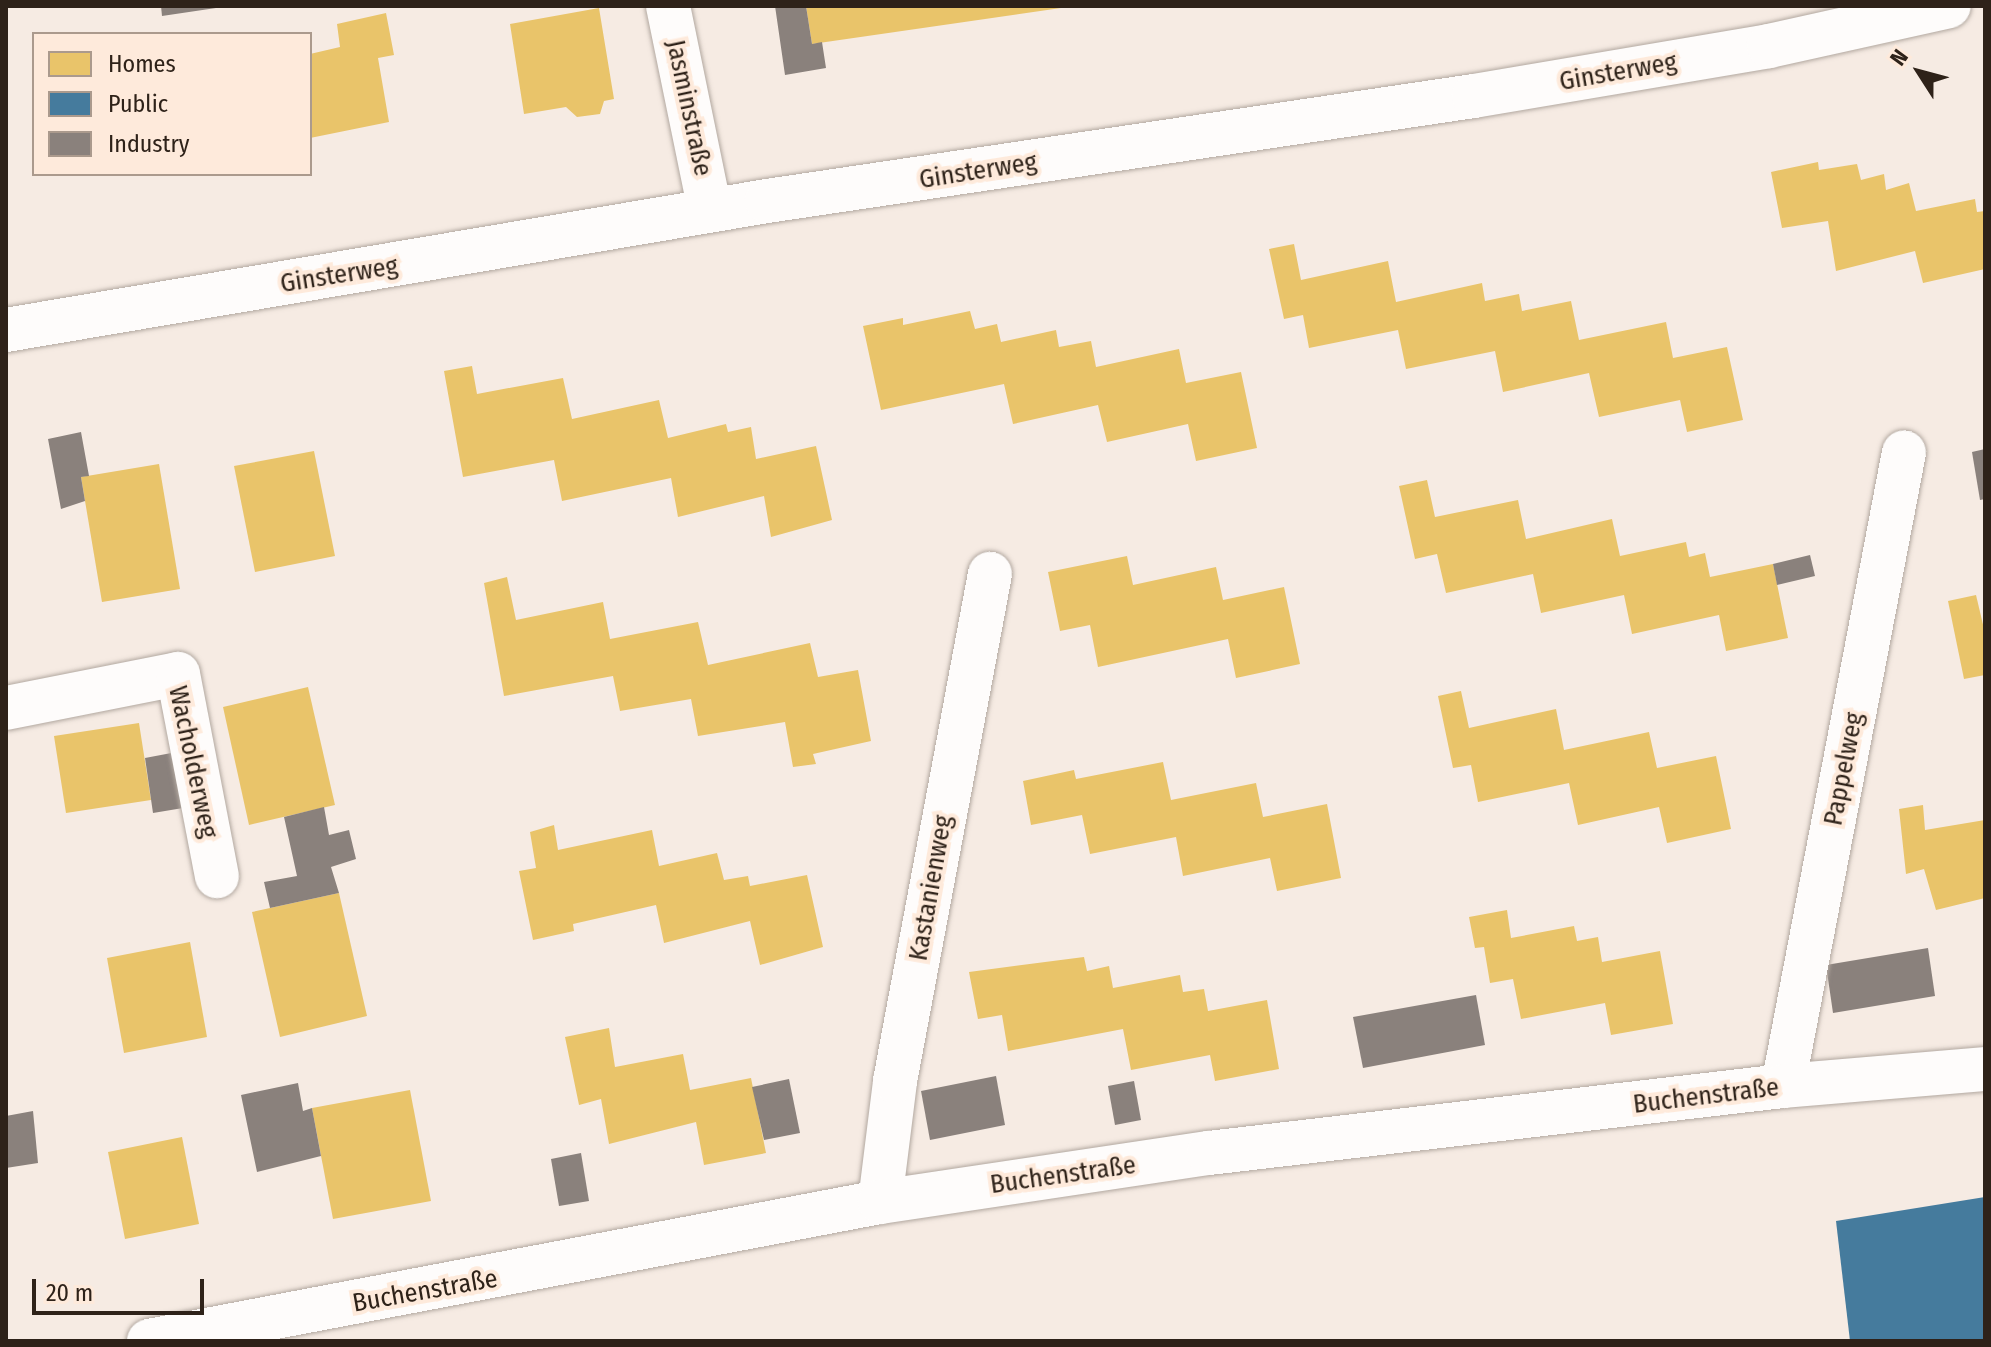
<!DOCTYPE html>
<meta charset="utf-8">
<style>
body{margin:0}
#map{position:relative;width:1991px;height:1347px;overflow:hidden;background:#f6ebe3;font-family:"Fira Sans Condensed",sans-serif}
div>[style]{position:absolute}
.homes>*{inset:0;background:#e9c46a}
.public>*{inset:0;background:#457b9d}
.industry>*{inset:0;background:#8a817c}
.roads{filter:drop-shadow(0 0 2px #b2a8a0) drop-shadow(0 0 2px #b2a8a0)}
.minor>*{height:44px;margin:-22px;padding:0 22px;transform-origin:22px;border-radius:22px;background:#fefcfb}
span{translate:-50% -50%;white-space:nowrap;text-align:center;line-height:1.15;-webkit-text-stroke:8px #feeadb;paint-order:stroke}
.street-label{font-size:26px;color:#2e2219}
.frame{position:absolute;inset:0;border:8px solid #2e2219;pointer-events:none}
.legend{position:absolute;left:32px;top:32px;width:280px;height:144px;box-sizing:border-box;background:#feeadb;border:2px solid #ab9a8d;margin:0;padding:10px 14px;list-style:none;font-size:24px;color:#2e2219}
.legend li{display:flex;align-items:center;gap:16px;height:40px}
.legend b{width:40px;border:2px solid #ab9a8d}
.north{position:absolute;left:1879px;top:32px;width:80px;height:80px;-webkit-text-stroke:6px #feeadb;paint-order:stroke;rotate:306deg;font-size:22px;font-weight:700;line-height:32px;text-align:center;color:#2e2219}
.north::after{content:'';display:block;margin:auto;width:28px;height:36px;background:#2e2219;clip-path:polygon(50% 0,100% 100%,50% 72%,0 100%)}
.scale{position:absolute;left:32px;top:1279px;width:172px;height:36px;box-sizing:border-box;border:4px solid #2e2219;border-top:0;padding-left:10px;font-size:24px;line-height:28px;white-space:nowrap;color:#2e2219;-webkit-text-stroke:6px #feeadb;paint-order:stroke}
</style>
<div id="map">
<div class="homes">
<div style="clip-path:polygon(806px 6px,1061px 6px,1061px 8px,812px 44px)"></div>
<div style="clip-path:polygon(599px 8px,614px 99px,604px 101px,600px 114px,577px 117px,566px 107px,524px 114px,510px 24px)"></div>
<div style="clip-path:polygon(386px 13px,394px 55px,378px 58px,389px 122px,310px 138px,310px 54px,340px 47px,337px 24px)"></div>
<div style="clip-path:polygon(1818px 162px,1819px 170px,1857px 164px,1861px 180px,1884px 174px,1886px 190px,1909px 183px,1916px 211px,1975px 199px,1977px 212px,1985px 211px,1985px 269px,1923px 283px,1915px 251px,1836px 271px,1828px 221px,1782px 228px,1771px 172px)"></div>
<div style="clip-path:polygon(1294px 244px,1301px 280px,1388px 261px,1396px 302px,1482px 283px,1485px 301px,1519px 294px,1522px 311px,1571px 301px,1579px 340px,1666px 322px,1673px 358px,1727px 347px,1743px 420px,1687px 432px,1680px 400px,1599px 417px,1589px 373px,1503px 392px,1495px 351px,1406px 369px,1398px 330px,1309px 348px,1303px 315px,1284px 319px,1269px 249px)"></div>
<div style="clip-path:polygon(970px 311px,975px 329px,997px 324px,1001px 342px,1056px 330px,1059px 347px,1091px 341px,1096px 367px,1179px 349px,1186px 383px,1241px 372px,1257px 448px,1196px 461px,1188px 424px,1107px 442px,1098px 405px,1013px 424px,1004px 384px,881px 410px,863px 326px,903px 318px,903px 325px)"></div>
<div style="clip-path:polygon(472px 366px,477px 394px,563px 378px,572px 419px,659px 400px,668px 438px,726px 424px,728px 432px,751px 427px,756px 459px,816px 446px,832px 520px,771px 537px,764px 496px,678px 517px,671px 478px,562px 501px,554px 460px,463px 477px,444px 371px)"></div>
<div style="clip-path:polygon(314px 451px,335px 556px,255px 572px,234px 466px)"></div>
<div style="clip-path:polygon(159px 464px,180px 589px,102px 602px,81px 477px)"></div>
<div style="clip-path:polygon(1427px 480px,1435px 517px,1518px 500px,1526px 539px,1612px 519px,1620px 556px,1686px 542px,1689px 557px,1705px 553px,1710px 577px,1773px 564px,1788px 638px,1726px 651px,1719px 615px,1632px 634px,1624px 595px,1541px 613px,1533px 574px,1446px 593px,1437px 554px,1415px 559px,1399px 486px)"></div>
<div style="clip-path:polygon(1127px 556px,1133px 585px,1216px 567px,1223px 600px,1284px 587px,1300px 664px,1236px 678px,1228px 639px,1098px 667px,1090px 625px,1060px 631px,1048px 572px)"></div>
<div style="clip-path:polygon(507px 577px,516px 620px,603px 602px,610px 639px,698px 622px,708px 665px,810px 643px,818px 677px,858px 670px,871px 741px,813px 754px,816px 764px,793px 767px,785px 722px,698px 736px,691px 699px,620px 711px,613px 676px,504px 696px,484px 583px)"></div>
<div style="clip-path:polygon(1976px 595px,1985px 633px,1985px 675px,1964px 679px,1948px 601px)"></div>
<div style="clip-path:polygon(308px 687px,335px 805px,249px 825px,223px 707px)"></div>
<div style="clip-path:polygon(1461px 691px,1469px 728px,1556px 709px,1564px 750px,1649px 732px,1657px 768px,1716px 756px,1731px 829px,1667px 843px,1659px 807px,1578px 825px,1569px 783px,1478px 802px,1471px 765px,1453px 768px,1438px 696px)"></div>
<div style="clip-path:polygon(139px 723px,151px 800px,66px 813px,54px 736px)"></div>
<div style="clip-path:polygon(1163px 762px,1171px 800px,1256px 783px,1263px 817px,1327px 804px,1341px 878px,1277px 891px,1270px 858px,1183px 876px,1176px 837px,1090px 854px,1082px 815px,1031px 825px,1023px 781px,1074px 770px,1076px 779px)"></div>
<div style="clip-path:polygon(1923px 805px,1925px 830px,1985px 820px,1985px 898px,1936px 910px,1924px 869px,1906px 874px,1899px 809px)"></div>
<div style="clip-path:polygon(554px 825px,558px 850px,652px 830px,659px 866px,717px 853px,724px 880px,748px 876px,750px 886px,807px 875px,823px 947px,760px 965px,750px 921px,664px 943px,656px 905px,573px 924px,574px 931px,533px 940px,519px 871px,536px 868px,530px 832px)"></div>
<div style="clip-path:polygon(339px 893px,367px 1016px,280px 1037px,252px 912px)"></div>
<div style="clip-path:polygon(1507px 910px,1511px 938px,1574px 926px,1577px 941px,1598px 937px,1602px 962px,1660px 951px,1673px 1024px,1611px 1035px,1605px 1003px,1521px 1019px,1513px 979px,1490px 983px,1484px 947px,1475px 948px,1469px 917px)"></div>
<div style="clip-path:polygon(190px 942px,207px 1037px,124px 1053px,107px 958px)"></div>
<div style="clip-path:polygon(1084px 957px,1087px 971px,1109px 966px,1113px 988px,1180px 975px,1183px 992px,1204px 989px,1208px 1011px,1267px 1000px,1279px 1069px,1215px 1081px,1210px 1055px,1131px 1070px,1123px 1029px,1008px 1051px,1002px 1015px,978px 1019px,969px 972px)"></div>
<div style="clip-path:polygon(609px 1028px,615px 1067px,683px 1054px,690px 1090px,751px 1078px,766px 1153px,704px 1165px,696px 1122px,609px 1144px,601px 1099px,579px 1105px,565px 1037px)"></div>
<div style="clip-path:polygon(410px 1090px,431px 1201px,333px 1219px,312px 1108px)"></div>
<div style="clip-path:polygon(182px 1137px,199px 1224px,125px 1239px,108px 1152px)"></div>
</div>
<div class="public">
<div style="clip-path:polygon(1985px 1197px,1985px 1341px,1850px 1341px,1836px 1221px)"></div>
</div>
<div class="industry">
<div style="clip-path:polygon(161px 6px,216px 6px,216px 8px,162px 16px)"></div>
<div style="clip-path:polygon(775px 6px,806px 6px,812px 44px,822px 42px,826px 68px,785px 75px)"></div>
<div style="clip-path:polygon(81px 432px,89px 476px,81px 477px,85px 501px,61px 509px,48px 439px)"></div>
<div style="clip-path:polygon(1985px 449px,1985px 499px,1980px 500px,1972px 452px)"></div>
<div style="clip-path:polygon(1810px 555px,1815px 576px,1777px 585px,1773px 564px)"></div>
<div style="clip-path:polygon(182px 751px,189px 807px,153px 813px,145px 758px)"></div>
<div style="clip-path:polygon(324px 807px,329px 835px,349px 830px,356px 859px,331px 867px,339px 893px,270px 908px,264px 882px,297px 876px,284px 817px)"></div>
<div style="clip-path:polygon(1928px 948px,1935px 996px,1833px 1013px,1826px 965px)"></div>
<div style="clip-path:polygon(1476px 995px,1485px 1045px,1363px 1068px,1353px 1017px)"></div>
<div style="clip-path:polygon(996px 1076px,1005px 1125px,930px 1140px,921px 1091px)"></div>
<div style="clip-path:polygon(789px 1079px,800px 1133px,764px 1140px,752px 1087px)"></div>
<div style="clip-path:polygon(1134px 1081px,1141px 1120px,1115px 1125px,1108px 1086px)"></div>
<div style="clip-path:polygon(298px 1083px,303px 1111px,312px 1108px,321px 1156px,257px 1172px,241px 1095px)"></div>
<div style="clip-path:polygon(33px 1111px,38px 1163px,6px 1168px,6px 1116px)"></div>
<div style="clip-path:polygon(581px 1153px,589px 1201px,559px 1206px,551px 1159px)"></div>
</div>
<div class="roads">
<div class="minor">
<div style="left:668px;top:6px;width:208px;rotate:78.4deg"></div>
<div style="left:6px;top:330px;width:772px;rotate:-9.62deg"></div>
<div style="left:767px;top:201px;width:715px;rotate:-8.45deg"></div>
<div style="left:1474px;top:96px;width:299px;rotate:-9.6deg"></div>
<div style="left:1769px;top:46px;width:184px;rotate:-12.5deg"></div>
<div style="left:6px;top:708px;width:175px;rotate:-11.2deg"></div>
<div style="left:178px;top:674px;width:206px;rotate:79.1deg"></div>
<div style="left:1783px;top:1086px;width:645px;rotate:-79.19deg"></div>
<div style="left:880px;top:1202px;width:122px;rotate:-82.9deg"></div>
<div style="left:895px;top:1081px;width:516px;rotate:-79.39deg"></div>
<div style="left:149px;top:1341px;width:744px;rotate:-10.77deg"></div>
<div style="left:880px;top:1202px;width:333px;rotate:-8.5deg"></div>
<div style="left:1209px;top:1153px;width:578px;rotate:-6.66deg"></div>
<div style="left:1783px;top:1086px;width:203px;rotate:-4.8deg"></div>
</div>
</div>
<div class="street-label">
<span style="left:1618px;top:72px;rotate:-10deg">Ginsterweg</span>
<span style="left:689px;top:108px;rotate:78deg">Jasminstraße</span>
<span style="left:978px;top:171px;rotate:-9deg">Ginsterweg</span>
<span style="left:339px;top:275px;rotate:-9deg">Ginsterweg</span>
<span style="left:193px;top:762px;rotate:78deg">Wacholderweg</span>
<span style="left:1844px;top:769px;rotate:-79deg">Pappelweg</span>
<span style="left:931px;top:888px;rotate:-80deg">Kastanienweg</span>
<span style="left:1706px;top:1096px;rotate:-7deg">Buchenstraße</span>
<span style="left:1063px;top:1175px;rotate:-8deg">Buchenstraße</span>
<span style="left:425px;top:1291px;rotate:-10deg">Buchenstraße</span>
</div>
<div class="frame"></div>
<ul class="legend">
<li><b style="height:22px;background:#e9c46a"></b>Homes</li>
<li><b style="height:22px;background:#457b9d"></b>Public</li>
<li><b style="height:22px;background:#8a817c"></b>Industry</li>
</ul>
<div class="north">N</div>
<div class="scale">20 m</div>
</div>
